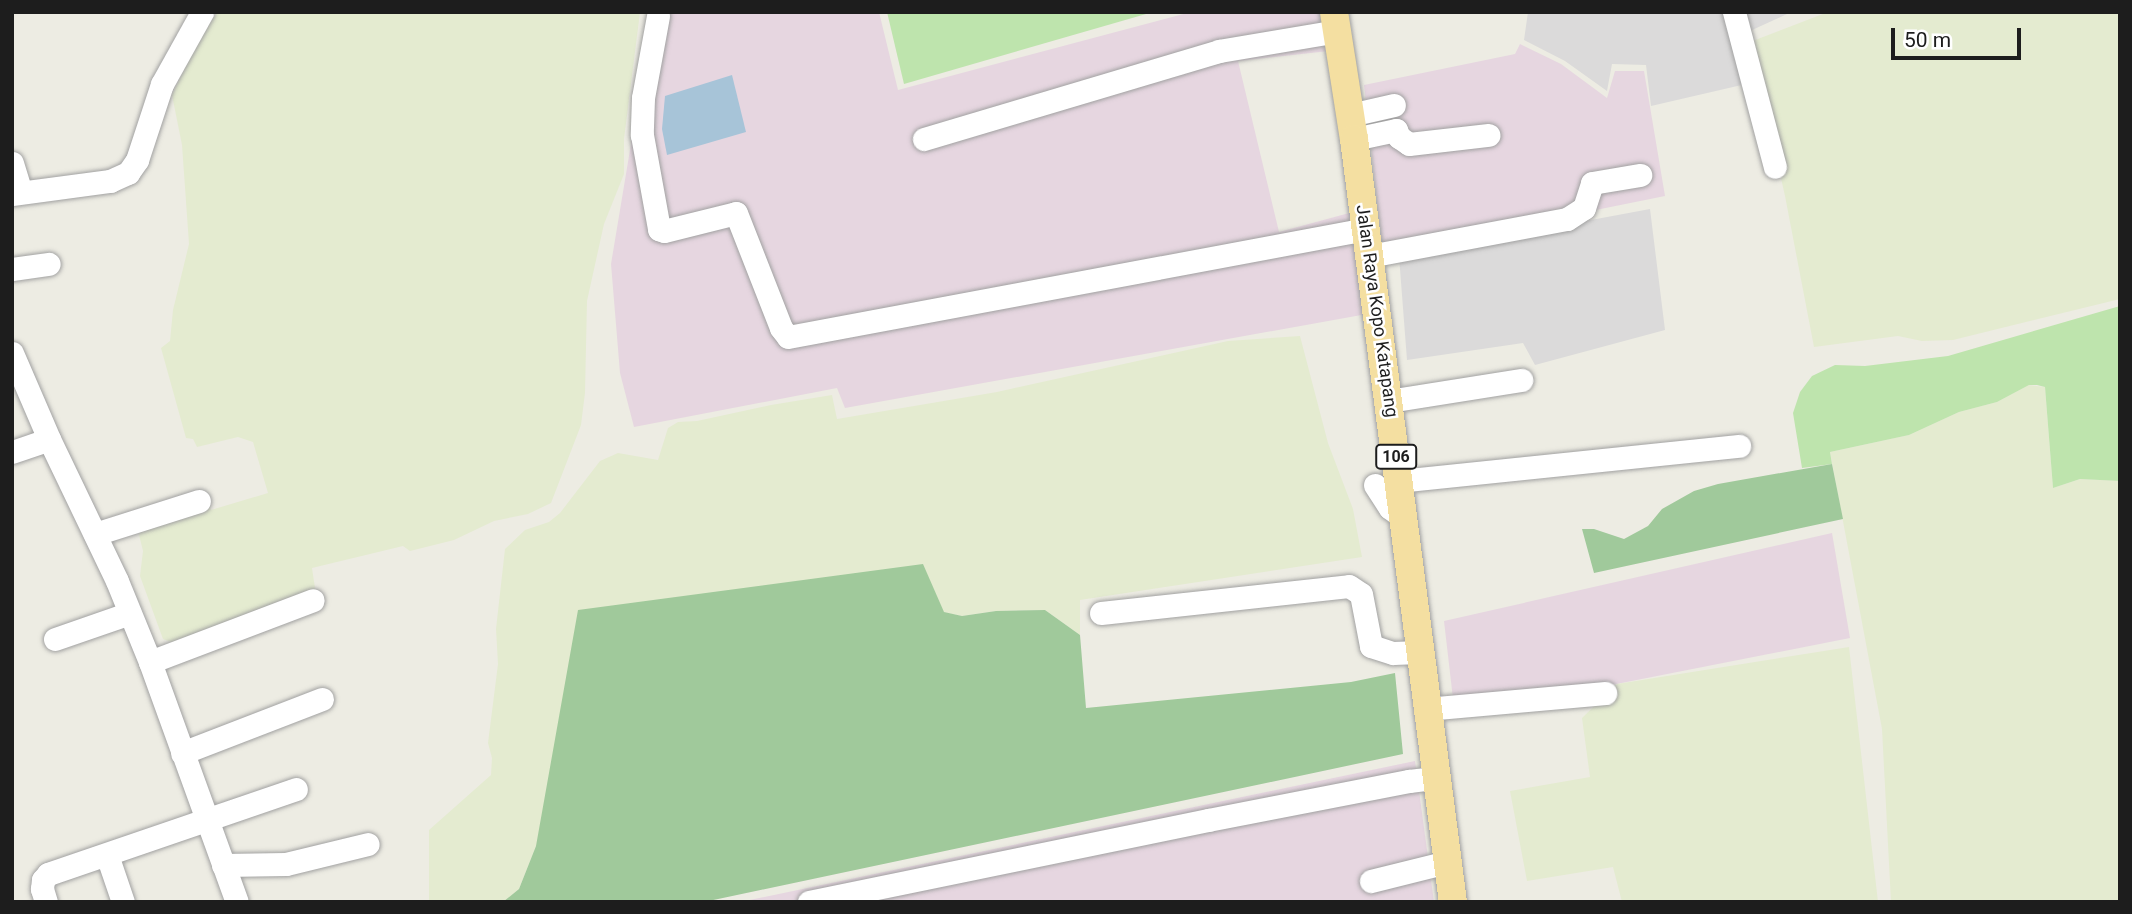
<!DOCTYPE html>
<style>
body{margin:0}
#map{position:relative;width:2132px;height:914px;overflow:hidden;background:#edece3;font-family:Roboto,sans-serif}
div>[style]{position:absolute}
.residential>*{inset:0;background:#dbdada}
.industrial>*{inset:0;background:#e6d6e0}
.farmland>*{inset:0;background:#e4ebd0}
.grass>*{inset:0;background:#bee4ad}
.forest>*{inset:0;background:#a0c99b}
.water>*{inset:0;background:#a7c4d8}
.roads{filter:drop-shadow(0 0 2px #a1a1a1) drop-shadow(0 0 2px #a1a1a1)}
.minor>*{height:23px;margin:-11.5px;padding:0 11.5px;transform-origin:11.5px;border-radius:11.5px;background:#fff}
.major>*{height:28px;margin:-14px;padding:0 14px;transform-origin:14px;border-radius:14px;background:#f4dfa1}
span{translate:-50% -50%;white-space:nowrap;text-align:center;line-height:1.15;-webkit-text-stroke:5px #fff;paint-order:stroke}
.shield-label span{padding:2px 5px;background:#fff;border:2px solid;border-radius:5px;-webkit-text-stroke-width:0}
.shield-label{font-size:16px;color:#1d1d1d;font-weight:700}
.street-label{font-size:18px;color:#1d1d1d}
.frame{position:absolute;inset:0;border:14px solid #1d1d1d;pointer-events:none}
.scale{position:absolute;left:1891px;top:28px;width:130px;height:32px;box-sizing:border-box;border:4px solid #1d1d1d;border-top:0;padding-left:9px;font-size:21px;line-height:24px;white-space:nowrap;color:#1d1d1d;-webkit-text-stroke:5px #fff;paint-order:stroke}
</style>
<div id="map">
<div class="residential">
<div style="clip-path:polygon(1528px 12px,1787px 12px,1787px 14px,1739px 36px,1746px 84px,1651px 106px,1646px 65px,1612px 64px,1607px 91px,1565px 61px,1524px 40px)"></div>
<div style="clip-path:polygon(1650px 209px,1665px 330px,1535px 365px,1523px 343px,1407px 360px,1399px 256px)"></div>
</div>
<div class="industrial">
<div style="clip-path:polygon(653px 12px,879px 12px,898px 90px,1191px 12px,1331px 12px,1338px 50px,1238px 61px,1279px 232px,1353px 212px,1367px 314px,845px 408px,837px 388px,634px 427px,620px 373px,611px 264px)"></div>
<div style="clip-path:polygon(1520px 44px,1561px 64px,1607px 98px,1615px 71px,1644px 71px,1665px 196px,1383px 253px,1364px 85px,1515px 54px)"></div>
<div style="clip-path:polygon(1832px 533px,1850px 638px,1455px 716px,1444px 621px)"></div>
<div style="clip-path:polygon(1415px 761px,1434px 902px,740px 902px)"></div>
</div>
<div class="farmland">
<div style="clip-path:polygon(218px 12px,640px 12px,624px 139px,624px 174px,604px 224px,587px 301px,585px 393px,581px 425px,551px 503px,528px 514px,494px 521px,454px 540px,410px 551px,403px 546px,312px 568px,316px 595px,174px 643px,163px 639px,140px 576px,143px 551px,139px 535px,142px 526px,208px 503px,211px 510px,268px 493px,253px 442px,238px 437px,197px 447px,193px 439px,186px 438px,161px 348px,170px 341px,173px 310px,189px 244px,182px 145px,172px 95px,200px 37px)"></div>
<div style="clip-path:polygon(1828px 12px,2120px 12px,2120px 299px,1953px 340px,1922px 341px,1898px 336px,1814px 347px,1785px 196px,1750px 42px)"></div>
<div style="clip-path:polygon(1300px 336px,1328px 443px,1353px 509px,1362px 557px,1080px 600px,1080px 635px,1045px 610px,996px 611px,962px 616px,943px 612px,536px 846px,519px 889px,506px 900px,429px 902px,429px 830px,491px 775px,492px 758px,488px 743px,498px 664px,496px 629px,505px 549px,525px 530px,549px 522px,560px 513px,600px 461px,618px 453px,658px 460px,668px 428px,678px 422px,697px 421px,771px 405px,832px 395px,837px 419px,997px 392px,1228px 341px)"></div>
<div style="clip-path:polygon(2029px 385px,2045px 387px,2053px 488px,2080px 479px,2120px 481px,2120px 902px,1891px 902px,1882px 729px,1830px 452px,1909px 435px,1959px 412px,1997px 402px)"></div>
<div style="clip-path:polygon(1849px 647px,1878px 902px,1622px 902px,1613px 867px,1527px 881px,1510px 791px,1590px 777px,1582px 718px,1617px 684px)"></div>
</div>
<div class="grass">
<div style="clip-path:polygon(887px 12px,1153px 12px,904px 84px)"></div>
<div style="clip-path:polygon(2120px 306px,2120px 481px,2080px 479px,2053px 488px,2045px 387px,2037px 385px,2029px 385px,1997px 402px,1959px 412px,1909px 435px,1830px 452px,1832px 464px,1802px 468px,1793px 413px,1800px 392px,1812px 376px,1835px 365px,1865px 366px,1948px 356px)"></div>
</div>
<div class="forest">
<div style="clip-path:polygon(1832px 464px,1843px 519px,1594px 573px,1582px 529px,1594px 529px,1624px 539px,1648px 526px,1662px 509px,1694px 491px,1718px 484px)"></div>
<div style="clip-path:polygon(923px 564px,944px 612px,962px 616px,996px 611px,1045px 610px,1080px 635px,1086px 708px,1351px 682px,1395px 673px,1403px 754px,704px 902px,503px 902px,519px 889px,536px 846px,578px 610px)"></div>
</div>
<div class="water">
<div style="clip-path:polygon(732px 75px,746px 132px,667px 155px,662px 129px,665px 96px)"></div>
</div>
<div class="roads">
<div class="minor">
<div style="left:1734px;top:12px;width:160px;rotate:75.2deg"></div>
<div style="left:658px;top:16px;width:83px;rotate:100.4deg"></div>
<div style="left:643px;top:98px;width:37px;rotate:92deg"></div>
<div style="left:642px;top:135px;width:96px;rotate:79.7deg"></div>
<div style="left:659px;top:229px;width:5px;rotate:22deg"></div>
<div style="left:664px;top:231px;width:74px;rotate:-14deg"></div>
<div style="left:736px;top:213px;width:123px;rotate:68.6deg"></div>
<div style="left:781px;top:328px;width:11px;rotate:52deg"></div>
<div style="left:788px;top:337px;width:588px;rotate:-10.58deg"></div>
<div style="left:1350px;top:115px;width:45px;rotate:-12.8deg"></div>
<div style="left:924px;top:139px;width:308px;rotate:-16.6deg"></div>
<div style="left:1219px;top:51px;width:120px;rotate:-9.6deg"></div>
<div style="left:1354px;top:139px;width:43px;rotate:-12.1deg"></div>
<div style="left:1396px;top:130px;width:8px;rotate:67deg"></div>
<div style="left:1399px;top:137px;width:12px;rotate:35deg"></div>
<div style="left:1409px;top:144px;width:80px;rotate:-6.5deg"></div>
<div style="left:12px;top:163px;width:30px;rotate:73deg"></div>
<div style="left:12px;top:194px;width:99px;rotate:-7.6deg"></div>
<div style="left:110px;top:181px;width:20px;rotate:-24deg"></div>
<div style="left:128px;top:173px;width:16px;rotate:-55deg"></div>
<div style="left:137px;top:160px;width:80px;rotate:-71.8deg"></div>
<div style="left:162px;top:84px;width:82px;rotate:-60.9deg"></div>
<div style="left:1369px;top:256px;width:201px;rotate:-10.6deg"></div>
<div style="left:1567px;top:219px;width:20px;rotate:-33deg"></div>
<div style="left:1584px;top:208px;width:26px;rotate:-72deg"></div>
<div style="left:1592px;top:183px;width:49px;rotate:-9.5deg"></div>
<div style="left:12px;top:269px;width:37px;rotate:-8deg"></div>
<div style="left:12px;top:353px;width:94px;rotate:66.7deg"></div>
<div style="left:49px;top:439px;width:157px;rotate:64.4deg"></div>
<div style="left:117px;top:581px;width:87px;rotate:67.8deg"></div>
<div style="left:150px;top:662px;width:255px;rotate:70.1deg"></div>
<div style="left:1388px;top:401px;width:135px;rotate:-9deg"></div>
<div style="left:12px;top:452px;width:39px;rotate:-19deg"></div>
<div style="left:1399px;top:481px;width:342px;rotate:-5.9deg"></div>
<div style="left:1375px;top:485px;width:27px;rotate:57deg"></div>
<div style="left:1390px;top:508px;width:17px;rotate:36deg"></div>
<div style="left:95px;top:534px;width:109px;rotate:-17.6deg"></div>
<div style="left:1101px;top:613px;width:249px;rotate:-6.2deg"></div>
<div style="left:1349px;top:586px;width:14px;rotate:34deg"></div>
<div style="left:1361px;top:594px;width:53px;rotate:79.1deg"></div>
<div style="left:1371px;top:646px;width:23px;rotate:18deg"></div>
<div style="left:1393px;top:653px;width:27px;rotate:-2deg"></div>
<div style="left:55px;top:639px;width:79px;rotate:-19.1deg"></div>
<div style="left:150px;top:662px;width:174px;rotate:-20.8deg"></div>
<div style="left:1426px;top:709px;width:180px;rotate:-5.1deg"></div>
<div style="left:182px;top:753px;width:150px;rotate:-21.1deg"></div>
<div style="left:107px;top:855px;width:50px;rotate:71.2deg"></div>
<div style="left:223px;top:865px;width:63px;rotate:-0.9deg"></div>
<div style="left:286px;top:864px;width:84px;rotate:-13.7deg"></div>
<div style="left:1371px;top:881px;width:78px;rotate:-14deg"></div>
<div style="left:46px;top:902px;width:14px;rotate:-107deg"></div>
<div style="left:42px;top:889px;width:9px;rotate:-84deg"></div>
<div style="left:43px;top:880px;width:8px;rotate:-50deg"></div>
<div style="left:48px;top:874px;width:262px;rotate:-18.9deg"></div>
<div style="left:809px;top:902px;width:407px;rotate:-11.6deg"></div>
<div style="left:1208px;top:820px;width:205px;rotate:-11deg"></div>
<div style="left:1409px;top:781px;width:26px;rotate:-7deg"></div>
</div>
<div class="major">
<div style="left:1334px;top:12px;width:129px;rotate:81.1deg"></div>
<div style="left:1354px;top:139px;width:769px;rotate:82.61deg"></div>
</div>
</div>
<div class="shield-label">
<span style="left:1396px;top:457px">106</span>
</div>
<div class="street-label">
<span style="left:1377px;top:311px;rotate:82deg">Jalan Raya Kopo Katapang</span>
</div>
<div class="frame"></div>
<div class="scale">50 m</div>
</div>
